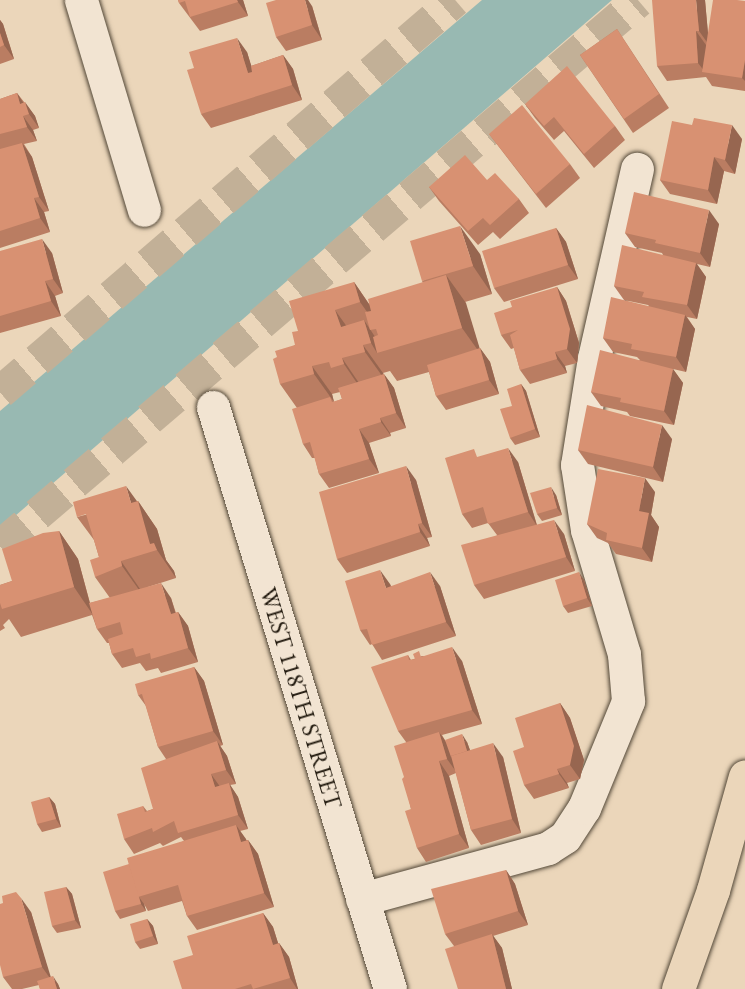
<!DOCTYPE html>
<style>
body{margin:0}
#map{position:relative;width:745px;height:989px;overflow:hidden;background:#ebd6ba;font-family:"EB Garamond",serif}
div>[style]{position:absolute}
.water>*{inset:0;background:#98b9b2}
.minor-tunnel>*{height:33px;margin-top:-16.5px;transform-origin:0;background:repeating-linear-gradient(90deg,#c2b097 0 33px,transparent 0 49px)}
.roads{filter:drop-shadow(0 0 2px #534838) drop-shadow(0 0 2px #534838)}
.minor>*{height:33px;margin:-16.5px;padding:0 16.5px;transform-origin:16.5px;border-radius:16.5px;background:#f2e4d2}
.highway>*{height:33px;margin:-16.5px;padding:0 16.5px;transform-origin:16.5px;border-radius:16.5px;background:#ebd6ba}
.wall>*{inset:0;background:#ba7d62}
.shaded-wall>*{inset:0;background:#976650}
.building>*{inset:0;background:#d89172}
span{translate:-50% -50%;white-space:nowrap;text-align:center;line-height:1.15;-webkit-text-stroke:4.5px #f2e4d2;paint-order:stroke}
.street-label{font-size:24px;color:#20180d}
</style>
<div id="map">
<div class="water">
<div style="clip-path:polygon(482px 0,612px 0,0 529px,0 411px)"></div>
</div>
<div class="minor-tunnel">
<div style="left:0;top:392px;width:601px;rotate:-40.75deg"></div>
<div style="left:0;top:546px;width:840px;rotate:-40.51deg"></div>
</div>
<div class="roads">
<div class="minor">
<div style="left:81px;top:0;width:219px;rotate:73.3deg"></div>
<div style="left:213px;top:407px;width:608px;rotate:73.08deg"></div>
<div style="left:362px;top:899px;width:193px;rotate:-15.3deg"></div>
<div style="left:548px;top:848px;width:20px;rotate:-33deg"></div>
<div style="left:565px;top:837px;width:35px;rotate:-57deg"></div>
<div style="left:584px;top:808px;width:116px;rotate:-67.6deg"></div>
<div style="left:628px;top:701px;width:47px;rotate:-94.9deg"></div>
<div style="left:624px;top:654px;width:129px;rotate:-106.6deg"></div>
<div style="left:587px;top:530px;width:66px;rotate:-98.7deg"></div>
<div style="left:577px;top:465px;width:108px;rotate:-81deg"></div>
<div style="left:594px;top:358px;width:194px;rotate:-77.2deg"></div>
</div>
<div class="highway">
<div style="left:678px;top:989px;width:105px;rotate:-70.5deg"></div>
<div style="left:713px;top:890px;width:118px;rotate:-74.3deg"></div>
</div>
</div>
<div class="wall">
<div style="clip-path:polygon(178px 0,243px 0,248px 16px,200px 31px,179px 3px)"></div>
<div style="clip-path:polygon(705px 0,708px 34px,745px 1px,745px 91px,712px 86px,706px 77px,667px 81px,657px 66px)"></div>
<div style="clip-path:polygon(312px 6px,322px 40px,286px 51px,276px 37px)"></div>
<div style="clip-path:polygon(0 20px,3px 24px,14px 59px,0 64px)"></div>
<div style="clip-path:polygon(617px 29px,669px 108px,633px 133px,580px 55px)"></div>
<div style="clip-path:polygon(247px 52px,251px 66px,283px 55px,293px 69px,302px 100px,211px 128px,201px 114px)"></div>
<div style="clip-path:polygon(17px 93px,35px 116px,39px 128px,33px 130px,37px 141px,24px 144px,32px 157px,49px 211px,44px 212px,50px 232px,0 248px,0 99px)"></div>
<div style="clip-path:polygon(525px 104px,615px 126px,625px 140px,594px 168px,564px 131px,554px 140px,535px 118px)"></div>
<div style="clip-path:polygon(489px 134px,570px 164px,580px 178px,546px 208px)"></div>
<div style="clip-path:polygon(742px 139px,735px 174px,724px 171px,717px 204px,670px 194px,660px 180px)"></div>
<div style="clip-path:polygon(487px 180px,519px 199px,529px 213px,500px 239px,493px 232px,478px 245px,439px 201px,429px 187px)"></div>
<div style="clip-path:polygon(719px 224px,710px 267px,697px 264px,706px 277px,697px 319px,687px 317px,695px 329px,686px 372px,673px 369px,683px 383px,674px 425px,630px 416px,627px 412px,601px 406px,591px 392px,640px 360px,637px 357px,613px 352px,603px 338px,649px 306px,648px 305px,624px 300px,614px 286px,663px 255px,662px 253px,635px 247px,625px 233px)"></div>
<div style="clip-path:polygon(556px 228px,566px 242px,578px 279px,504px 302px,494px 288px)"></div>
<div style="clip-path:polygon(0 251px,52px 253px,63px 293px,55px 296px,61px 316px,0 333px)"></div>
<div style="clip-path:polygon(evenodd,480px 254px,492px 294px,465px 302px,479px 348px,480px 348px,490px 362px,499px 394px,446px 410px,436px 396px,429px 372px,397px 381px,390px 371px,383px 373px,394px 388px,406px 428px,390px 433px,391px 436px,369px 443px,379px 473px,329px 488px,319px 474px,315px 458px,312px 458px,303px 444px,297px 408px,280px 384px,277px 357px,295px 345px,298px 331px,354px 282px,369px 304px,423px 283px,422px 281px,480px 254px,340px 392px,342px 399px,334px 402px,332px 394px,340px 392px)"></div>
<div style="clip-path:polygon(557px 287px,566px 301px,579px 343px,577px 363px,565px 366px,567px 373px,530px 384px,520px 370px,514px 348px,511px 349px,501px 335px,512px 307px)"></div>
<div style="clip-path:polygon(521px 384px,526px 391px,540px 437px,515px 445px,510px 438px,512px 406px)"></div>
<div style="clip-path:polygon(672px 439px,663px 482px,588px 464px,578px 450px)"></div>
<div style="clip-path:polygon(479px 457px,518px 462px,537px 525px,564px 534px,575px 571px,484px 599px,474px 585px,497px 535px,488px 523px,472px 528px,462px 514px)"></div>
<div style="clip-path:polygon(416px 480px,432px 537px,427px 538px,430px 546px,347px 573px,337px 559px)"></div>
<div style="clip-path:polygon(655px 492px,651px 515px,659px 527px,652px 562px,616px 554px,608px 543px,597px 538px,587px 524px)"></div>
<div style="clip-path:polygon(556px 495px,562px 515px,542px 521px,537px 514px)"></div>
<div style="clip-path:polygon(138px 501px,157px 529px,166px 560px,174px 571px,176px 578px,148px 587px,171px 598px,176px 613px,178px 612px,188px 626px,198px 662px,161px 673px,158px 668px,146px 671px,140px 663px,122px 668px,112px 654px,109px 643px,107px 643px,97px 629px,92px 615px,21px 637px,9px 619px,3px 625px,5px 628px,0 631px,0 585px,12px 581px,59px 531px,78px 559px,90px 603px,110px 598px,95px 577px,99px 557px,94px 540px,77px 517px)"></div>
<div style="clip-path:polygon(584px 580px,592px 606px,568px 613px,563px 606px)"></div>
<div style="clip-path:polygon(390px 584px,391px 586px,440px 586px,456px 636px,382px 660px,372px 644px,370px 645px,360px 630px)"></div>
<div style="clip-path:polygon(408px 655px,411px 660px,422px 656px,462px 661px,482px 724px,442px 735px,446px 742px,467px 742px,470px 750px,503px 757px,521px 833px,481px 845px,471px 830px,456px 773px,449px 776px,469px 848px,426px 862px,417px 848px,411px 809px,404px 777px,406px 742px,398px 731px)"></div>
<div style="clip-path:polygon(194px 667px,204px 681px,223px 745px,220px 746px,227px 756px,236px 784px,230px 785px,238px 797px,248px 829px,240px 831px,246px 840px,248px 840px,258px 854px,274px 907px,197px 930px,187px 916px,182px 901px,148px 911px,144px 904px,146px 911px,120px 919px,115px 911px,129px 864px,184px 841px,181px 837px,163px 846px,160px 843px,134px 854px,124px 839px,143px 806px,147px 811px,153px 809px,166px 759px,158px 747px,146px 706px,138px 695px)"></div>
<div style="clip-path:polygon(560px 703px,570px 718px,584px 760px,580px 779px,567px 783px,569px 788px,534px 799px,524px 785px,524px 747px)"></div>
<div style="clip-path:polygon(49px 797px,55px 804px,61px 827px,42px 832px,37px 824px)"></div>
<div style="clip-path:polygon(506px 870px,515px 884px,528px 925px,493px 936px,502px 948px,512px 989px,458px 989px,454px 946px,445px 934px)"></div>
<div style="clip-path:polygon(66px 887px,72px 894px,81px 928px,57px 933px,52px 926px)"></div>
<div style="clip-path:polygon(31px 912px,50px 977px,58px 984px,60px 989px,40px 989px,39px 985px,22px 989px,12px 989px,3px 977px)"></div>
<div style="clip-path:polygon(263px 913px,273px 927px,278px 943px,279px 943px,289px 957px,298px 989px,182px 989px,193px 955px)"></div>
<div style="clip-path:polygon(147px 919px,153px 926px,158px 944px,140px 949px,135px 942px)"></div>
</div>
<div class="shaded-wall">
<div style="clip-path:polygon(237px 0,243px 0,248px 16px,238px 2px)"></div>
<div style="clip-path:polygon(305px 0,308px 0,312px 6px,322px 40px,312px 25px)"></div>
<div style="clip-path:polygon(696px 0,705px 0,709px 45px,699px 31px)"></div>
<div style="clip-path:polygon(0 20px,3px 24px,14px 59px,4px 45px,0 33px)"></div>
<div style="clip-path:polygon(696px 31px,706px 45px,708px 72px,705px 72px,698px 63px)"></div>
<div style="clip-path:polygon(237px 38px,247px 52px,258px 87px,248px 73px)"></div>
<div style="clip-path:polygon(283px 55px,293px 69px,302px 100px,292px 85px)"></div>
<div style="clip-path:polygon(745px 60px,745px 81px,742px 78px)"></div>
<div style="clip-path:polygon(17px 93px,26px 107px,25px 102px,35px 116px,39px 128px,29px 114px,20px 104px)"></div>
<div style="clip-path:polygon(23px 116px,33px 130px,37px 141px,27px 127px)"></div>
<div style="clip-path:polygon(732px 125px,742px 139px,735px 174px,725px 160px)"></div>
<div style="clip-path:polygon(22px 143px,32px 157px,49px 211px,39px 197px)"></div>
<div style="clip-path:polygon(714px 157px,724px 171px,717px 204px,708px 190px)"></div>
<div style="clip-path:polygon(34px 198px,44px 212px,50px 232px,40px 218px)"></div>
<div style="clip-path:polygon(709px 210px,719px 224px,710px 267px,700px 253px)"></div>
<div style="clip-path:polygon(460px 226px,480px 254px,492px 294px,473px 266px)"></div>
<div style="clip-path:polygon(556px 228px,566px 242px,578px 279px,568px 265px)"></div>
<div style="clip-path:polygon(42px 239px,52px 253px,63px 293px,53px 279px)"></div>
<div style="clip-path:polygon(696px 263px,706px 277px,697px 319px,687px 305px)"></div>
<div style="clip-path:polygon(446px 275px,466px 303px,482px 356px,462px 328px)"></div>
<div style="clip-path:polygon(45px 281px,55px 296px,61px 316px,51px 301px)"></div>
<div style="clip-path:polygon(354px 282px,373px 310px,380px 330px,360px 302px)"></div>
<div style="clip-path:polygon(557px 287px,566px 301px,579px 343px,577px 363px,567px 349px)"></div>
<div style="clip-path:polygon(335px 310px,355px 338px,341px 327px)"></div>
<div style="clip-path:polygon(685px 315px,695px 329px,686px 372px,676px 357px)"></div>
<div style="clip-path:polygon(364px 320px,383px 349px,377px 353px,371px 343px)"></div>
<div style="clip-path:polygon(363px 345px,383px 373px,385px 380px,365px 352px)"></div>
<div style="clip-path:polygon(480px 348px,490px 362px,499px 394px,489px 380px)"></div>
<div style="clip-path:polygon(555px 352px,565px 366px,567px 373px,557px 359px)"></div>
<div style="clip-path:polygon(342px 358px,361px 386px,363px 392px,344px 364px)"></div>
<div style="clip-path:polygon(312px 366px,332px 394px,334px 402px,314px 374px)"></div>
<div style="clip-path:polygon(673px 369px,683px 383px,674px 425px,664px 411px)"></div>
<div style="clip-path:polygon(384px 374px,394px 388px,406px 428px,396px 413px)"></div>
<div style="clip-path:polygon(521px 384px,526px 391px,540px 437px,535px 429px)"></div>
<div style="clip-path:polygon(380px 418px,390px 433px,391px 436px,381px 422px)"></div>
<div style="clip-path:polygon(662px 425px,672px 439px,663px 482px,653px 467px)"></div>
<div style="clip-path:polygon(359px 429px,369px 443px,379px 473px,369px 459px)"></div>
<div style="clip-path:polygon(508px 448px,518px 462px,537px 526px,528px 512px)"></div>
<div style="clip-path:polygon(406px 466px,416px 480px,432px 537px,422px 523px)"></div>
<div style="clip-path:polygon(645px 478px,655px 492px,651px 515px,659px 527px,652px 562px,642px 548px,639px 511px)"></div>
<div style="clip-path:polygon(126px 486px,139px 504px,138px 501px,157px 529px,166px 560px,174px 571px,176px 578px,157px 550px,150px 544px,131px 503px)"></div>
<div style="clip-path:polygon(551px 487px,556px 495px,562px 515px,557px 508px)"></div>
<div style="clip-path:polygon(554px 520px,564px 534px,575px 571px,566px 557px)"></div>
<div style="clip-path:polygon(418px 524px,427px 538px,430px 546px,420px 532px)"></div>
<div style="clip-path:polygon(59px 531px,78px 559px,93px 615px,74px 587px)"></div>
<div style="clip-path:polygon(121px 561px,140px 589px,142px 594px,122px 566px)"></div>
<div style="clip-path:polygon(380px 570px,390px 584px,396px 602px,386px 588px)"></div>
<div style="clip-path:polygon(430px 572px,440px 586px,456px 636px,446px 622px)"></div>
<div style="clip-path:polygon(579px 572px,584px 580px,592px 606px,587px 598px)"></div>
<div style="clip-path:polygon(161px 583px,171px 598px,180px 629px,171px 614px)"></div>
<div style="clip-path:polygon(178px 612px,188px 626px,198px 662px,188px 648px)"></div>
<div style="clip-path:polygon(452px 647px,462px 661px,482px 724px,472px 710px)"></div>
<div style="clip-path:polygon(194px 667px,204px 681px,223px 745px,213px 731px)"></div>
<div style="clip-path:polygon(560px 703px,570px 718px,584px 760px,580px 779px,570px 765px)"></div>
<div style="clip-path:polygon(439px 732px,449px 746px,457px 773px,447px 759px)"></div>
<div style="clip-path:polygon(462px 734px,467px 742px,473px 759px,467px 751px)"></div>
<div style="clip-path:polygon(217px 741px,227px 756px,236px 784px,226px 770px)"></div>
<div style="clip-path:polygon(493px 743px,503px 757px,521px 833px,512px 819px)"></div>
<div style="clip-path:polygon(439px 761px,449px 776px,469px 848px,459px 834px)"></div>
<div style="clip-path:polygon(557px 769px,567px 783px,569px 788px,559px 774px)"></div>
<div style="clip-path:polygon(211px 774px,221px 788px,215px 787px)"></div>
<div style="clip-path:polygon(229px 783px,238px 797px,248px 829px,238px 815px)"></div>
<div style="clip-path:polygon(49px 797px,55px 804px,61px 827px,56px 819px)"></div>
<div style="clip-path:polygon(236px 825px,246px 839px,251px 856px,241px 842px)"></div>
<div style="clip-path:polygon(248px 840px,258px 854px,274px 907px,264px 893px)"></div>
<div style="clip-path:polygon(506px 870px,515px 884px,528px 925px,518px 911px)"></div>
<div style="clip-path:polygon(66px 887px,72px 894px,81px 928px,75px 920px)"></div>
<div style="clip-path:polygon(139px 897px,144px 904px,146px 911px,141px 904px)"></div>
<div style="clip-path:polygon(21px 898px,31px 912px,52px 981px,42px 967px)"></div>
<div style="clip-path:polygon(263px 913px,273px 927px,283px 959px,273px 945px)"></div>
<div style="clip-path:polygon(147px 919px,153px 926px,158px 944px,153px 936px)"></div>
<div style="clip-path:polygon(492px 934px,502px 948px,512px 989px,506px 989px)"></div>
<div style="clip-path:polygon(279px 943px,289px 957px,298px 989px,297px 989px,290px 978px)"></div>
<div style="clip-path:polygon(53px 976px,58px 984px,60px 989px,57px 989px)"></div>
</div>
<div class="building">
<div style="clip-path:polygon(178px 0,237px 0,238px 2px,190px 17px,185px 1px,179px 3px)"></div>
<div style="clip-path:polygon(276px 0,305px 0,312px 25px,276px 37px,266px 3px)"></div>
<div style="clip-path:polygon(652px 0,696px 0,699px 31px,696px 31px,698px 63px,657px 66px)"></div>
<div style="clip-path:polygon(713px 0,737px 0,745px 1px,745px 60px,742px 78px,702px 72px)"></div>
<div style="clip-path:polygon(617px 29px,659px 94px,624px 119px,580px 55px)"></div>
<div style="clip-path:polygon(0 33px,4px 45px,0 47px)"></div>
<div style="clip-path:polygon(237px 38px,248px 73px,252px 72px,251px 66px,283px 55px,292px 85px,201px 114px,187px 70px,194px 68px,189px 52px)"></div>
<div style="clip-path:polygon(567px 66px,615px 126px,584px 154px,554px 117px,544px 126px,525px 104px)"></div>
<div style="clip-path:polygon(17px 93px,20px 104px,25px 102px,29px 114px,23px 116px,27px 127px,0 134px,0 99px)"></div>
<div style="clip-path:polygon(522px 105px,570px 164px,536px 194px,489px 134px)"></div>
<div style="clip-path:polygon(694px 118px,732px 125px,725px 160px,714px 157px,708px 190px,660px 180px,672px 121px,692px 125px)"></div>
<div style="clip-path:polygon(22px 143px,39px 197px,34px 198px,40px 218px,0 231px,0 149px)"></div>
<div style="clip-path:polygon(465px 155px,487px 180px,495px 173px,519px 199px,490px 225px,483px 218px,468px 231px,429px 187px)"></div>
<div style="clip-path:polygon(634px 192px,709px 210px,700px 253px,655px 243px,656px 240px,625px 233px)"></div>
<div style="clip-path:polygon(460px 226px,473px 266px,422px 281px,410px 241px)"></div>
<div style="clip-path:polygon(556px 228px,568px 265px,494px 288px,482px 251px)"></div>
<div style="clip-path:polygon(42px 239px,53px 279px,45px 281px,51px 301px,0 316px,0 251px)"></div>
<div style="clip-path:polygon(622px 245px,696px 263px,687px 305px,642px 297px,644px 292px,614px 286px)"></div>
<div style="clip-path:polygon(446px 275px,462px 328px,377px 353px,373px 337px,378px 335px,376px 329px,370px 330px,365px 312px,371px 311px,368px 299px)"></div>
<div style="clip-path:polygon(354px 282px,360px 302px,335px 310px,341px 327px,364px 320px,371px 343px,363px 345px,365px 352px,342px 358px,344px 364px,331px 368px,329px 362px,312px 366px,314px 374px,280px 384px,273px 359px,277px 357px,275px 351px,295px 345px,292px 332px,298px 331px,289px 301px)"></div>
<div style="clip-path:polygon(557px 287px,570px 329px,567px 349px,555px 352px,557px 359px,520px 370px,510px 335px,518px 330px,501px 335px,494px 313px,512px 307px,510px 301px)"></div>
<div style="clip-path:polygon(611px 297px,685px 315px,676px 357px,631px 349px,632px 344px,603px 338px)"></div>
<div style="clip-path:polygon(480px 348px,489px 380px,436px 396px,427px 365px)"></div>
<div style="clip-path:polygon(600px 350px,673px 369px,664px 411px,620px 402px,621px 398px,591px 392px)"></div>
<div style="clip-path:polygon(384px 374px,396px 413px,380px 418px,381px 422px,359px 429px,369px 459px,319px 474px,310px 442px,303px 444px,292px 409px,330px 397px,332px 402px,342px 399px,338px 388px)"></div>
<div style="clip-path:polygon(521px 384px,535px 429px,510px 438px,500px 409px,512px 406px,507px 389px)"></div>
<div style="clip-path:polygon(587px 405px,662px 425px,653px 467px,578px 450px)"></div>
<div style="clip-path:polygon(508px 448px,528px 512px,488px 524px,483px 507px,462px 514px,445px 458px,474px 449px,477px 457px)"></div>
<div style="clip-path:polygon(406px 466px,422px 523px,418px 524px,420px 532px,337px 559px,319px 492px)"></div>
<div style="clip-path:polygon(598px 469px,645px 478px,639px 511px,649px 513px,642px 548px,606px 540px,607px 533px,587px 524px)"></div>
<div style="clip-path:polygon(126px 486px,131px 503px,138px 501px,150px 544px,154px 543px,157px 550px,121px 561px,122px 566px,95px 577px,90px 560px,99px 557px,86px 514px,77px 517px,73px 502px)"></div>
<div style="clip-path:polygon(551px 487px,557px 508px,537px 514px,530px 493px)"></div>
<div style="clip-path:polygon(554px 520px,566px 557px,474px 585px,461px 545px)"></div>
<div style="clip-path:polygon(59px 531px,74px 587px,2px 609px,0 603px,0 585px,12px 581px,2px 549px,43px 533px)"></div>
<div style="clip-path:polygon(380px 570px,386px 588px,430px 572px,446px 622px,372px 645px,367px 629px,360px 630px,345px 581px)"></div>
<div style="clip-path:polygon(579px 572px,587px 598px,563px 606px,555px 580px)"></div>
<div style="clip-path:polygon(161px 583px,171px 614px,178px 612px,188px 648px,151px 659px,150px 653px,136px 657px,133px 648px,112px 654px,108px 639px,123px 634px,120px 622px,97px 629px,89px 603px)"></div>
<div style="clip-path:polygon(452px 647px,472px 710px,398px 731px,371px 667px,408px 655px,409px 660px,415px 659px,413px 654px,419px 651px,421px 657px)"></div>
<div style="clip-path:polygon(194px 667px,213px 731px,158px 747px,142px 694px,138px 695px,135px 684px)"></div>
<div style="clip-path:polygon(560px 703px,574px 746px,570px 765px,557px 769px,559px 774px,524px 785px,513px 751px,524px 747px,515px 718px)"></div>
<div style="clip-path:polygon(439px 732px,447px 759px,439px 761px,459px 834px,417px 848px,405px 811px,411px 809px,402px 779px,404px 777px,394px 746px)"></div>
<div style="clip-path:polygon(462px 734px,467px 751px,451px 756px,451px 757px,445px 740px)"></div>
<div style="clip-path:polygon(217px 741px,226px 770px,211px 774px,215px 787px,229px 783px,238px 815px,178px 833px,174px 821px,153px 832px,152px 828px,124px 839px,117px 814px,143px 806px,145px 812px,153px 809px,141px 768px)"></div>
<div style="clip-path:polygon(493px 743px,512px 819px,471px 830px,451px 756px)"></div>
<div style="clip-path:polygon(49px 797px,56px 819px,37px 824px,31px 802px)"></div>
<div style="clip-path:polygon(236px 825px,241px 842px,248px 840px,264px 893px,187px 916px,178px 885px,138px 897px,127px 858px)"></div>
<div style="clip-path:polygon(129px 864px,141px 904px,115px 911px,103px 872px)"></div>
<div style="clip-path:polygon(506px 870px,518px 911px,445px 934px,431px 889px)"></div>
<div style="clip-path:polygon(66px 887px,75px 920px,52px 926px,44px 892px)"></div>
<div style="clip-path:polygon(16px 892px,21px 898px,42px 967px,3px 977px,0 965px,0 904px,3px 903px,2px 896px)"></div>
<div style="clip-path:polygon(263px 913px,273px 945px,279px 943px,290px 978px,253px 989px,251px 984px,235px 989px,182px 989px,173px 961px,193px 955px,187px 936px)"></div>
<div style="clip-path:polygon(147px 919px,153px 936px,135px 942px,130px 924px)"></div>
<div style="clip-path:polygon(492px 934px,506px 989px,458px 989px,445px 949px)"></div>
<div style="clip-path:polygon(53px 976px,57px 989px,40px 989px,37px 981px)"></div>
</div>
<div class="street-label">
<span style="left:301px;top:698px;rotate:73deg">WEST 118TH STREET</span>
</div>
</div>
